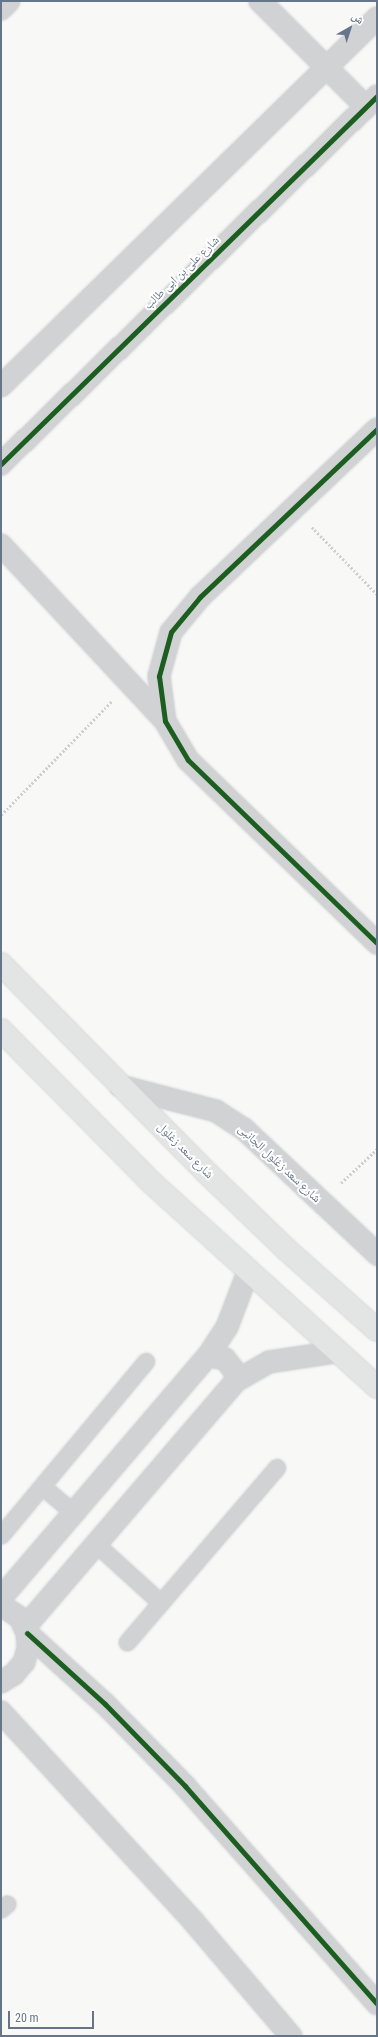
<!DOCTYPE html>
<meta charset="utf-8">
<style>
body{margin:0}
#map{position:relative;width:378px;height:2037px;overflow:hidden;background:#f8f8f7;font-family:"Roboto Condensed","Noto Naskh Arabic",sans-serif}
div>[style]{position:absolute}
.path>*{height:2.5px;margin-top:-1.25px;transform-origin:0;background:repeating-linear-gradient(90deg,#cfcfd0 0 2px,transparent 0 4px)}
.roads{filter:drop-shadow(0 0 1px #d4d6d7) drop-shadow(0 0 1px #d4d6d7)}
.service>*{height:17px;margin:-8.5px;padding:0 8.5px;transform-origin:8.5px;border-radius:8.5px;background:#d1d2d3}
.minor>*{height:22px;margin:-11px;padding:0 11px;transform-origin:11px;border-radius:11px;background:#d1d2d3}
.tertiary>*{height:22px;margin:-11px;padding:0 11px;transform-origin:11px;border-radius:11px;background:#d1d2d3}
.secondary>*{height:22px;margin:-11px;padding:0 11px;transform-origin:11px;border-radius:11px;background:#e3e4e4}
.cycleway>*{height:5px;margin:-2.5px;padding:0 2.5px;transform-origin:2.5px;border-radius:2.5px;background:#1b5e20}
span{translate:-50% -50%;white-space:nowrap;text-align:center;line-height:1.15;-webkit-text-stroke:4px #fff;paint-order:stroke}
.street-label{font-size:12px;color:#667589}
.frame{position:absolute;inset:0;border:2px solid #667589;pointer-events:none}
.north{position:absolute;left:330px;top:8px;width:40px;height:40px;-webkit-text-stroke:3px #fff;paint-order:stroke;rotate:39deg;font-size:11px;font-weight:700;line-height:16px;text-align:center;color:#667589}
.north::after{content:'';display:block;margin:auto;width:14px;height:18px;background:#667589;clip-path:polygon(50% 0,100% 100%,50% 72%,0 100%)}
.scale{position:absolute;left:8px;top:2011px;width:86px;height:18px;box-sizing:border-box;border:2px solid #667589;border-top:0;padding-left:5px;font-size:12px;line-height:14px;white-space:nowrap;color:#667589;-webkit-text-stroke:3px #fff;paint-order:stroke}
</style>
<div id="map">
<div class="path">
<div style="left:312px;top:527px;width:93px;rotate:45.9deg"></div>
<div style="left:1px;top:815px;width:159px;rotate:-45.8deg"></div>
<div style="left:341px;top:1183px;width:50px;rotate:-43.4deg"></div>
</div>
<div class="roads">
<div class="service">
<div style="left:43px;top:1487px;width:42px;rotate:40.2deg"></div>
<div style="left:1px;top:1535px;width:226px;rotate:-50.2deg"></div>
<div style="left:95px;top:1543px;width:89px;rotate:42.3deg"></div>
<div style="left:127px;top:1642px;width:230px;rotate:-49.4deg"></div>
<div style="left:1px;top:1909px;width:8px;rotate:-40deg"></div>
</div>
<div class="minor">
<div style="left:260px;top:1px;width:150px;rotate:45deg"></div>
<div style="left:1px;top:9px;width:11px;rotate:-45deg"></div>
<div style="left:377px;top:429px;width:244px;rotate:136.5deg"></div>
<div style="left:200px;top:597px;width:45px;rotate:129.6deg"></div>
<div style="left:171px;top:632px;width:46px;rotate:105.3deg"></div>
<div style="left:159px;top:676px;width:45px;rotate:82.4deg"></div>
<div style="left:165px;top:721px;width:45px;rotate:59.5deg"></div>
<div style="left:188px;top:760px;width:263px;rotate:44.1deg"></div>
<div style="left:1px;top:545px;width:241px;rotate:47deg"></div>
<div style="left:120px;top:1086px;width:99px;rotate:14.6deg"></div>
<div style="left:216px;top:1111px;width:33px;rotate:33deg"></div>
<div style="left:244px;top:1129px;width:183px;rotate:43.2deg"></div>
<div style="left:208px;top:1356px;width:17px;rotate:10deg"></div>
<div style="left:225px;top:1359px;width:16px;rotate:52deg"></div>
<div style="left:235px;top:1372px;width:9px;rotate:84deg"></div>
<div style="left:1px;top:1598px;width:318px;rotate:-49.5deg"></div>
<div style="left:208px;top:1356px;width:35px;rotate:-57deg"></div>
<div style="left:227px;top:1327px;width:59px;rotate:-69.1deg"></div>
<div style="left:25px;top:1627px;width:324px;rotate:-49.4deg"></div>
<div style="left:236px;top:1381px;width:38px;rotate:-30deg"></div>
<div style="left:269px;top:1362px;width:68px;rotate:-8.5deg"></div>
</div>
<div class="tertiary">
<div style="left:1px;top:386px;width:526px;rotate:-44.38deg"></div>
<div style="left:1px;top:464px;width:526px;rotate:-44.38deg"></div>
<div style="left:1px;top:1605px;width:23px;rotate:34deg"></div>
<div style="left:20px;top:1618px;width:17px;rotate:65deg"></div>
<div style="left:27px;top:1633px;width:15px;rotate:86deg"></div>
<div style="left:28px;top:1648px;width:15px;rotate:106deg"></div>
<div style="left:24px;top:1662px;width:16px;rotate:130deg"></div>
<div style="left:14px;top:1674px;width:15px;rotate:148deg"></div>
<div style="left:27px;top:1633px;width:105px;rotate:42.3deg"></div>
<div style="left:105px;top:1704px;width:115px;rotate:45.7deg"></div>
<div style="left:185px;top:1786px;width:290px;rotate:48.6deg"></div>
<div style="left:1px;top:1712px;width:284px;rotate:47.4deg"></div>
<div style="left:193px;top:1921px;width:151px;rotate:49.6deg"></div>
</div>
<div class="secondary">
<div style="left:1px;top:964px;width:292px;rotate:45.4deg"></div>
<div style="left:206px;top:1172px;width:112px;rotate:43.9deg"></div>
<div style="left:287px;top:1250px;width:120px;rotate:41.6deg"></div>
<div style="left:1px;top:1030px;width:215px;rotate:45.4deg"></div>
<div style="left:152px;top:1183px;width:304px;rotate:42.2deg"></div>
</div>
</div>
<div class="cycleway">
<div style="left:377px;top:429px;width:244px;rotate:136.5deg"></div>
<div style="left:200px;top:597px;width:45px;rotate:129.6deg"></div>
<div style="left:171px;top:632px;width:46px;rotate:105.3deg"></div>
<div style="left:159px;top:676px;width:45px;rotate:82.4deg"></div>
<div style="left:165px;top:721px;width:45px;rotate:59.5deg"></div>
<div style="left:188px;top:760px;width:263px;rotate:44.1deg"></div>
<div style="left:1px;top:464px;width:526px;rotate:-44.38deg"></div>
<div style="left:27px;top:1633px;width:105px;rotate:42.3deg"></div>
<div style="left:105px;top:1704px;width:115px;rotate:45.7deg"></div>
<div style="left:185px;top:1786px;width:290px;rotate:48.6deg"></div>
</div>
<div class="street-label">
<span style="left:182px;top:273px;rotate:-44deg">شارع على بن ابى طالب</span>
<span style="left:185px;top:1151px;rotate:45deg">شارع سعد زغلول</span>
<span style="left:279px;top:1164px;rotate:43deg">شارع سعد زغلول الجانبى</span>
</div>
<div class="frame"></div>
<div class="north">ش</div>
<div class="scale">20 m</div>
</div>
